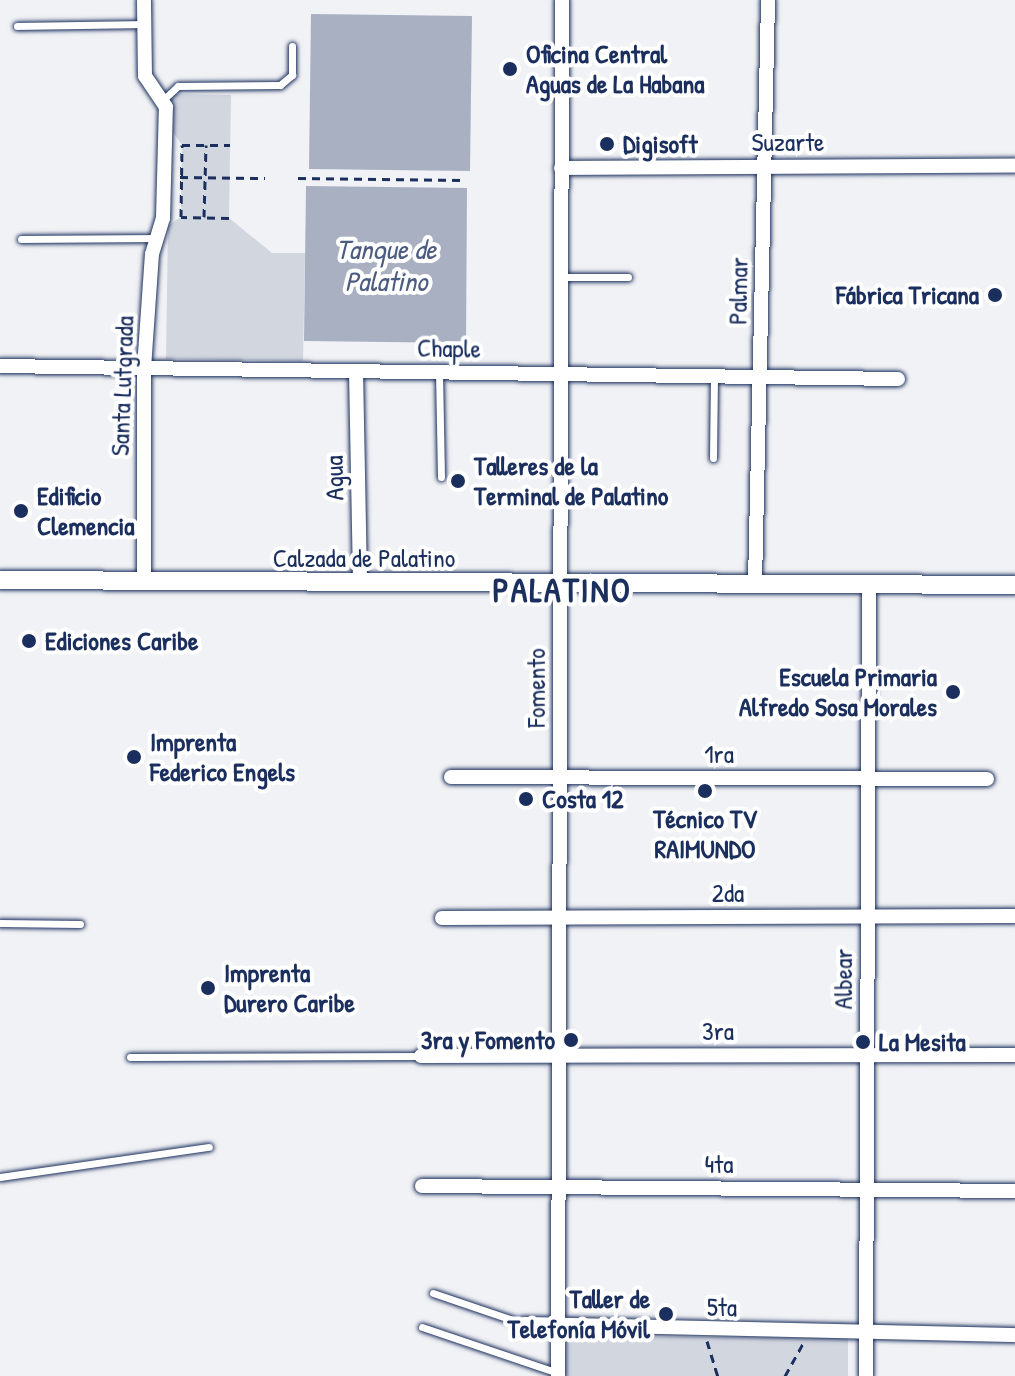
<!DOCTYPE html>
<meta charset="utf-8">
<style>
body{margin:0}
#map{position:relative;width:1015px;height:1376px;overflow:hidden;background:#f1f2f5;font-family:"Patrick Hand",sans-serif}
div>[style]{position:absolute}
.green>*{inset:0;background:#d2d6df}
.water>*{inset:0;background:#a8b0c2}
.path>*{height:3px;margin-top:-1.5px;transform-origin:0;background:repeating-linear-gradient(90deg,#1b2f5e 0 8px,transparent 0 14px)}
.roads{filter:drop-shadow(0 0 2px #1b2f5e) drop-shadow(0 0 2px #1b2f5e)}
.service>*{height:7px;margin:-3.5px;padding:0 3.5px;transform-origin:3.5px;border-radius:3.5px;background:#fff}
.minor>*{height:14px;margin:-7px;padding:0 7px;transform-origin:7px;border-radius:7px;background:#fff}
.tertiary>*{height:18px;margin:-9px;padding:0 9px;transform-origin:9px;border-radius:9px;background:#fff}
.dots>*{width:22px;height:22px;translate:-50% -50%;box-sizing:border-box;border:4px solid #fff;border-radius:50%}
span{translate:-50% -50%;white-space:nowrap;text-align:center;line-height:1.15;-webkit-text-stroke:8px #fff;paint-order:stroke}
.poi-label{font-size:26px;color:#1b2f5e;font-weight:700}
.left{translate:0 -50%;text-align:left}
.right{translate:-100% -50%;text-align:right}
.street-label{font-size:26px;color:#1b2f5e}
.water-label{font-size:28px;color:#4c5c81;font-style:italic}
.district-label{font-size:34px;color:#1b2f5e;font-weight:700;letter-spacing:2px}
</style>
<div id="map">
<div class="green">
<div style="clip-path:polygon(170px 94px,231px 95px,229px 218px,272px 253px,305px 253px,303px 361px,166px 359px,168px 226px,181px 217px,182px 145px,170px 128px)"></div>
<div style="clip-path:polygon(566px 1336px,848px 1338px,848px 1376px,565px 1376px)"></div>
</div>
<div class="water">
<div style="clip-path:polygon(311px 14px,472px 16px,470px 171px,309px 169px)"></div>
<div style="clip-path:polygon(306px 186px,467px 188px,466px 343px,304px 341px)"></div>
</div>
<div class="path">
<div style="left:180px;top:177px;width:85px;rotate:0.7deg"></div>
<div style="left:298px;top:178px;width:164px;rotate:0.7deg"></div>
<div style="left:204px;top:217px;width:72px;rotate:-88.4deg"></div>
<div style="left:229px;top:218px;width:48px;rotate:-178.8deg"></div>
<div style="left:181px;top:217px;width:72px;rotate:-89.2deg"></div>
<div style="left:182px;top:145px;width:48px"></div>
<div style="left:707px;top:1341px;width:37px;rotate:73deg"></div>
<div style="left:785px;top:1376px;width:37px;rotate:-61deg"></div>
</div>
<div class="roads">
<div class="service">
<div style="left:17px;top:26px;width:127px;rotate:-0.9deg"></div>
<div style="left:164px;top:99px;width:19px;rotate:-43deg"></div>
<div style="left:178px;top:86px;width:102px;rotate:-0.6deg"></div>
<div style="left:280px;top:85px;width:16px;rotate:-40deg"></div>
<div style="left:292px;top:75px;width:29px;rotate:-90deg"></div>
<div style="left:21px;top:239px;width:136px;rotate:-0.4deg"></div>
<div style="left:561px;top:277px;width:67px"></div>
<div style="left:439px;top:372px;width:105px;rotate:88.9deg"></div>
<div style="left:713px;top:458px;width:82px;rotate:-89.3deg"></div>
<div style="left:0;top:923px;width:80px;rotate:0.7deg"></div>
<div style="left:130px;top:1057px;width:290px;rotate:-0.2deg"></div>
<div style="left:0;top:1177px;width:211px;rotate:-8.2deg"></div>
<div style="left:433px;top:1293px;width:96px;rotate:18.8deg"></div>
<div style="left:422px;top:1327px;width:144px;rotate:18.7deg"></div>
</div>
<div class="minor">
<div style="left:561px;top:168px;width:454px;rotate:-0.3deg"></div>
<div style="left:0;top:366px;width:898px;rotate:0.83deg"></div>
<div style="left:356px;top:371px;width:213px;rotate:88.9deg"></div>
<div style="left:144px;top:583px;width:215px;rotate:-90deg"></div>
<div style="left:144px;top:368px;width:114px;rotate:-86deg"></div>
<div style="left:152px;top:254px;width:38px;rotate:-73deg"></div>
<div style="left:163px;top:218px;width:111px;rotate:-88.5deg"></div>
<div style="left:166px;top:107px;width:37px;rotate:-124deg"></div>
<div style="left:145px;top:76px;width:76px;rotate:-90.8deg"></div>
<div style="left:755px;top:583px;width:583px;rotate:-88.72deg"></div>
<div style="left:451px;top:777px;width:536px;rotate:0.21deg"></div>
<div style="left:442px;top:918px;width:573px;rotate:-0.2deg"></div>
<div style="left:421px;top:1056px;width:594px;rotate:-0.1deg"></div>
<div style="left:422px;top:1186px;width:593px;rotate:0.48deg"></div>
<div style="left:524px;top:1324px;width:491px;rotate:1.3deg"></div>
<div style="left:558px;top:1376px;width:1376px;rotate:-89.83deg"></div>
<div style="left:866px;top:1376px;width:794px;rotate:-89.78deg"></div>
</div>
<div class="tertiary">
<div style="left:0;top:580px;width:1015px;rotate:0.28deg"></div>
</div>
</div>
<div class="dots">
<div style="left:510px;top:69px;background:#1b2f5e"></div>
<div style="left:607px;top:144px;background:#1b2f5e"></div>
<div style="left:995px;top:295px;background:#1b2f5e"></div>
<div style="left:458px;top:481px;background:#1b2f5e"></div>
<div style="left:21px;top:511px;background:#1b2f5e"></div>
<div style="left:29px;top:641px;background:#1b2f5e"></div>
<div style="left:953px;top:692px;background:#1b2f5e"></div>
<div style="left:134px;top:757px;background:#1b2f5e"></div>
<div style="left:705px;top:791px;background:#1b2f5e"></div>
<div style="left:526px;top:799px;background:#1b2f5e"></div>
<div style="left:208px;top:988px;background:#1b2f5e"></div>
<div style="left:571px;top:1040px;background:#1b2f5e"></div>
<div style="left:863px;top:1042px;background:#1b2f5e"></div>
<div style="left:666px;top:1314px;background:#1b2f5e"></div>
</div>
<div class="poi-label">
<span class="left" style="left:526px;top:69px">Oficina Central<br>Aguas de La Habana</span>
<span class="left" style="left:623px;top:144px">Digisoft</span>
<span class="right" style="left:979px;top:295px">Fábrica Tricana</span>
<span class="left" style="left:474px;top:481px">Talleres de la<br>Terminal de Palatino</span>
<span class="left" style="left:37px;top:511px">Edificio<br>Clemencia</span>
<span class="left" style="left:45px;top:641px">Ediciones Caribe</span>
<span class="right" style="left:937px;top:692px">Escuela Primaria<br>Alfredo Sosa Morales</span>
<span class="left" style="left:150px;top:757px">Imprenta<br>Federico Engels</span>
<span class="left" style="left:542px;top:799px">Costa 12</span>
<span style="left:705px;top:834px">Técnico TV<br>RAIMUNDO</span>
<span class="left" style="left:224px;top:988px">Imprenta<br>Durero Caribe</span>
<span class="right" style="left:555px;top:1040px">3ra y Fomento</span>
<span class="left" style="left:879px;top:1042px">La Mesita</span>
<span class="right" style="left:650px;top:1314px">Taller de<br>Telefonía Móvil</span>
</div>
<div class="street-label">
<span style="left:788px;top:142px">Suzarte</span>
<span style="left:738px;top:291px;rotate:-89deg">Palmar</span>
<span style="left:449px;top:348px;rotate:1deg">Chaple</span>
<span style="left:122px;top:386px;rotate:-88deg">Santa Lutgrada</span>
<span style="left:334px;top:478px;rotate:-91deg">Agua</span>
<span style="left:364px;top:558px">Calzada de Palatino</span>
<span style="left:536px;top:688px;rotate:-90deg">Fomento</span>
<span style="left:719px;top:754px">1ra</span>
<span style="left:728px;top:893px">2da</span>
<span style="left:843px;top:979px;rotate:-90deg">Albear</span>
<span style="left:718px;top:1031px">3ra</span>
<span style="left:719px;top:1164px">4ta</span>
<span style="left:722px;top:1307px;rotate:1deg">5ta</span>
</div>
<div class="water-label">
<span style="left:386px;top:265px">Tanque de<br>Palatino</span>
</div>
<div class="district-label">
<span style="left:562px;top:591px">PALATINO</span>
</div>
</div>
